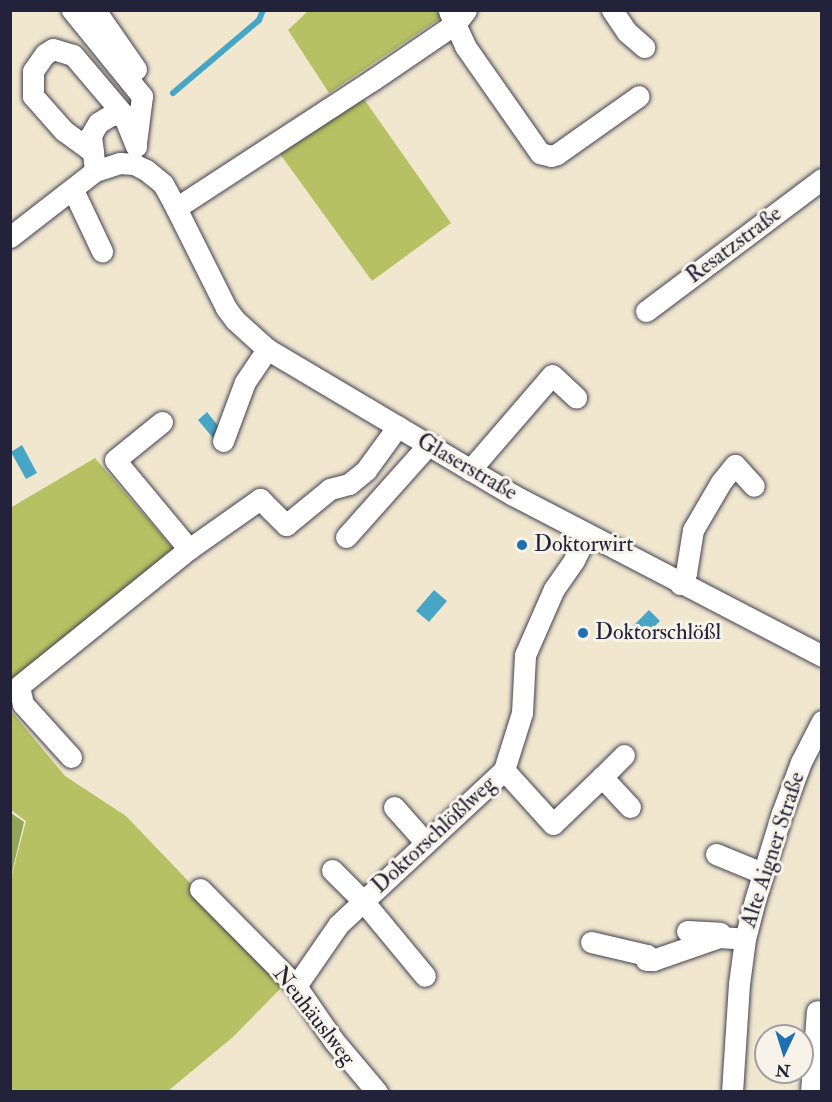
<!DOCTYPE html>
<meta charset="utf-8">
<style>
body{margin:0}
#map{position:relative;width:832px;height:1102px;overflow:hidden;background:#f1e7cf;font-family:"IM FELL Double Pica",serif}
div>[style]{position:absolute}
.green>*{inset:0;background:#b5c162}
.forest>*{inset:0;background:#90a758}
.water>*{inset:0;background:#47a6c6}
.stream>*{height:6px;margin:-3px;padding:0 3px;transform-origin:3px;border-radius:3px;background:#47a6c6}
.roads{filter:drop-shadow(0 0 2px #414051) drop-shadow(0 0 2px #414051)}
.minor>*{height:21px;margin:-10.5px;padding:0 10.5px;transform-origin:10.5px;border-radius:10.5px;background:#fff}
.dots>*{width:16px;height:16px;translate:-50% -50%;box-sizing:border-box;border:3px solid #f7f3e8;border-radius:50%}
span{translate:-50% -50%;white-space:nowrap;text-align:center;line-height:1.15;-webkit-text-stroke:6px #f7f3e8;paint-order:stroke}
.street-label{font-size:22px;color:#22223b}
.poi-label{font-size:22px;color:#22223b}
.left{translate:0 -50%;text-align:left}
.frame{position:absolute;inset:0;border:12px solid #22223b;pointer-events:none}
.north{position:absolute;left:754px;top:1024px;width:60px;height:60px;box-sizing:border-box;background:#f7f3e8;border:2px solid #a29fa3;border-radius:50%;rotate:184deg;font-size:16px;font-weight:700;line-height:24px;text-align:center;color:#22223b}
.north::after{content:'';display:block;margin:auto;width:21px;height:27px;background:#1f6fb2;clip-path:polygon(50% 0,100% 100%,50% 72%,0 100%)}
</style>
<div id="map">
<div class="green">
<div style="clip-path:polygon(308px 11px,437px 11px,442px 17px,329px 93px,288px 30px)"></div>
<div style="clip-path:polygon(359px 92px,451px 223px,372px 281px,275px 147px)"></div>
<div style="clip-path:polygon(95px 458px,177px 553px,10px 682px,10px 508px)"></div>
<div style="clip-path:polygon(11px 711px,65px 776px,126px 816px,286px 983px,233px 1037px,168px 1091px,11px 1091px,10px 882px,26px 821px,11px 810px)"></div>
</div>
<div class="forest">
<div style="clip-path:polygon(11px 813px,24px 822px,11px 876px)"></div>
</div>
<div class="water">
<div style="clip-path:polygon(207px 412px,222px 431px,213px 438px,198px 420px)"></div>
<div style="clip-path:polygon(22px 445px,37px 473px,26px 479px,11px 452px)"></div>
<div style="clip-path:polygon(434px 590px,447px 601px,429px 622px,416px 611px)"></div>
<div style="clip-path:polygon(649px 610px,660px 621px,641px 640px,630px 629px)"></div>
</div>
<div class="stream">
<div style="left:173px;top:93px;width:113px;rotate:-40.3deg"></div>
<div style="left:259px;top:20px;width:11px;rotate:-68deg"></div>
</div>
<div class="roads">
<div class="minor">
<div style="left:72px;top:10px;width:111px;rotate:50.9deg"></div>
<div style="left:142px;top:96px;width:47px;rotate:97.3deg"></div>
<div style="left:95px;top:10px;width:72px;rotate:55.2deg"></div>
<div style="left:612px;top:10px;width:27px;rotate:56deg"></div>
<div style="left:627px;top:32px;width:23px;rotate:41deg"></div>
<div style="left:449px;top:11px;width:38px;rotate:65deg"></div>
<div style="left:465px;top:46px;width:131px;rotate:55deg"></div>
<div style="left:540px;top:153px;width:11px;rotate:15deg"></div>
<div style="left:551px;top:156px;width:6px;rotate:-18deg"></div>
<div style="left:557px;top:154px;width:100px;rotate:-35.3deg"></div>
<div style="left:93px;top:152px;width:17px;rotate:-97deg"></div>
<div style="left:91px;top:135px;width:14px;rotate:-60deg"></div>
<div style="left:98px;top:123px;width:15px;rotate:-32deg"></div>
<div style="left:111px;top:115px;width:12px;rotate:-5deg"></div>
<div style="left:95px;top:171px;width:19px;rotate:-96deg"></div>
<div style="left:93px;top:152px;width:36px;rotate:-144deg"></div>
<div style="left:64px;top:131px;width:47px;rotate:-131.5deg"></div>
<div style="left:33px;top:96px;width:25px;rotate:-90deg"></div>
<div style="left:33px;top:71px;width:21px;rotate:-55deg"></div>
<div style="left:45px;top:54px;width:9px;rotate:-32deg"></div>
<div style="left:53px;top:49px;width:21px;rotate:17deg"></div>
<div style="left:73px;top:55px;width:77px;rotate:49.7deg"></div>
<div style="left:123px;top:114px;width:35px;rotate:68deg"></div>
<div style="left:73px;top:190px;width:68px;rotate:64.6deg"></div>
<div style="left:176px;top:208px;width:233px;rotate:-33.1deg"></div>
<div style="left:371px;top:81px;width:103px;rotate:-34.3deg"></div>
<div style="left:456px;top:23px;width:16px;rotate:-52deg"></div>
<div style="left:10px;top:237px;width:108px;rotate:-37.8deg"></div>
<div style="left:95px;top:171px;width:26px;rotate:-18deg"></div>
<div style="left:120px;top:163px;width:14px;rotate:4deg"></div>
<div style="left:134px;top:164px;width:13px;rotate:27deg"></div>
<div style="left:146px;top:170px;width:22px;rotate:39deg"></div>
<div style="left:163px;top:184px;width:21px;rotate:61deg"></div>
<div style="left:173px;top:202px;width:119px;rotate:63.4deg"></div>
<div style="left:226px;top:308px;width:15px;rotate:53deg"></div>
<div style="left:235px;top:320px;width:43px;rotate:42.2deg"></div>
<div style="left:267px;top:349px;width:286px;rotate:30.7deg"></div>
<div style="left:513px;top:495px;width:348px;rotate:27.5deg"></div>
<div style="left:646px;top:311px;width:220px;rotate:-36.9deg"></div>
<div style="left:162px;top:422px;width:60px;rotate:141deg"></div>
<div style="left:115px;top:460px;width:116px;rotate:50.3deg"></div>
<div style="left:189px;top:549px;width:87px;rotate:-35.2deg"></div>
<div style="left:260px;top:499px;width:37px;rotate:45deg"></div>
<div style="left:286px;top:525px;width:57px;rotate:-39.3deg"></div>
<div style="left:330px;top:489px;width:20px;rotate:-15deg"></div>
<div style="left:349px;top:484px;width:22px;rotate:-39deg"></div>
<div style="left:366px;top:470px;width:54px;rotate:-54deg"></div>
<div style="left:223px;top:441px;width:63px;rotate:-69.6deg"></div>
<div style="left:245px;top:382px;width:40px;rotate:-56deg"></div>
<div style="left:470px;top:470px;width:125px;rotate:-49.2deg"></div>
<div style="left:552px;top:375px;width:33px;rotate:43deg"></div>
<div style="left:346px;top:537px;width:123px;rotate:-48.3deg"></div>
<div style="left:680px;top:584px;width:13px;rotate:-61deg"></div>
<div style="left:686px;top:573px;width:44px;rotate:-80.8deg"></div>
<div style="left:693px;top:530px;width:56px;rotate:-59.7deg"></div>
<div style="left:721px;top:482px;width:22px;rotate:-51deg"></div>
<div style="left:735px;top:465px;width:28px;rotate:48deg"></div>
<div style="left:71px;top:757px;width:72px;rotate:-132.2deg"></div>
<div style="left:23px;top:704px;width:18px;rotate:-103deg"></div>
<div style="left:19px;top:686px;width:218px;rotate:-38.9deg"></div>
<div style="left:504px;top:770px;width:73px;rotate:47.8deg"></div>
<div style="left:553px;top:824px;width:68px;rotate:-43.8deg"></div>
<div style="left:602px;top:777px;width:41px;rotate:47deg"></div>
<div style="left:602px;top:777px;width:31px;rotate:-45deg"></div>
<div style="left:394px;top:807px;width:48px;rotate:48.4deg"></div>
<div style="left:716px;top:854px;width:50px;rotate:22.4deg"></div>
<div style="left:332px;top:870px;width:44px;rotate:45deg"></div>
<div style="left:363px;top:901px;width:97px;rotate:50.4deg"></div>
<div style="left:200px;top:889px;width:136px;rotate:45.3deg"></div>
<div style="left:296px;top:986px;width:67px;rotate:55.4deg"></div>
<div style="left:334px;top:1041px;width:67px;rotate:49.9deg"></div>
<div style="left:687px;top:931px;width:33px;rotate:3deg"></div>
<div style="left:591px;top:942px;width:57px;rotate:13.1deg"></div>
<div style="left:647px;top:955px;width:8px;rotate:40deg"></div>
<div style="left:646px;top:960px;width:7px"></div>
<div style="left:653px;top:960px;width:70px;rotate:-19.2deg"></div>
<div style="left:719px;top:937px;width:26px;rotate:4deg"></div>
<div style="left:296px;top:986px;width:75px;rotate:-55.3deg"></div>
<div style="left:339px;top:924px;width:226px;rotate:-43deg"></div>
<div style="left:504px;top:770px;width:60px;rotate:-72.5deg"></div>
<div style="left:522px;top:713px;width:58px;rotate:-87deg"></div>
<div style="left:525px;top:655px;width:72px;rotate:-66.3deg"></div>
<div style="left:554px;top:589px;width:35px;rotate:-55deg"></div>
<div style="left:574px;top:560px;width:28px;rotate:-63deg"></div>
<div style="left:732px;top:1092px;width:108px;rotate:-86.3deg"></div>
<div style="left:739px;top:984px;width:45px;rotate:-82.4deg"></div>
<div style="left:745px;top:939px;width:40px;rotate:-75.6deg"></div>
<div style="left:755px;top:900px;width:91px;rotate:-72.8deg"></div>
<div style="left:782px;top:813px;width:54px;rotate:-69.6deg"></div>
<div style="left:801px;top:762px;width:46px;rotate:-62.9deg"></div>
<div style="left:811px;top:1092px;width:81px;rotate:-85.8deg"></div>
</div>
</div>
<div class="dots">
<div style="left:522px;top:545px;background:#1f6fb2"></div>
<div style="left:583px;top:633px;background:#1f6fb2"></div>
</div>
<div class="street-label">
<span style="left:734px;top:245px;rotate:-37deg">Resatzstraße</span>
<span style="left:467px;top:467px;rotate:30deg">Glaserstraße</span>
<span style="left:434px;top:835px;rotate:-43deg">Doktorschlößlweg</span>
<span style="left:773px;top:850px;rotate:-72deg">Alte Aigner Straße</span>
<span style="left:314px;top:1016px;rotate:52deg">Neuhäuslweg</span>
</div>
<div class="poi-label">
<span class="left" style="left:534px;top:545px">Doktorwirt</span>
<span class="left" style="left:595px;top:633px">Doktorschlößl</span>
</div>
<div class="frame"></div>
<div class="north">N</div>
</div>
